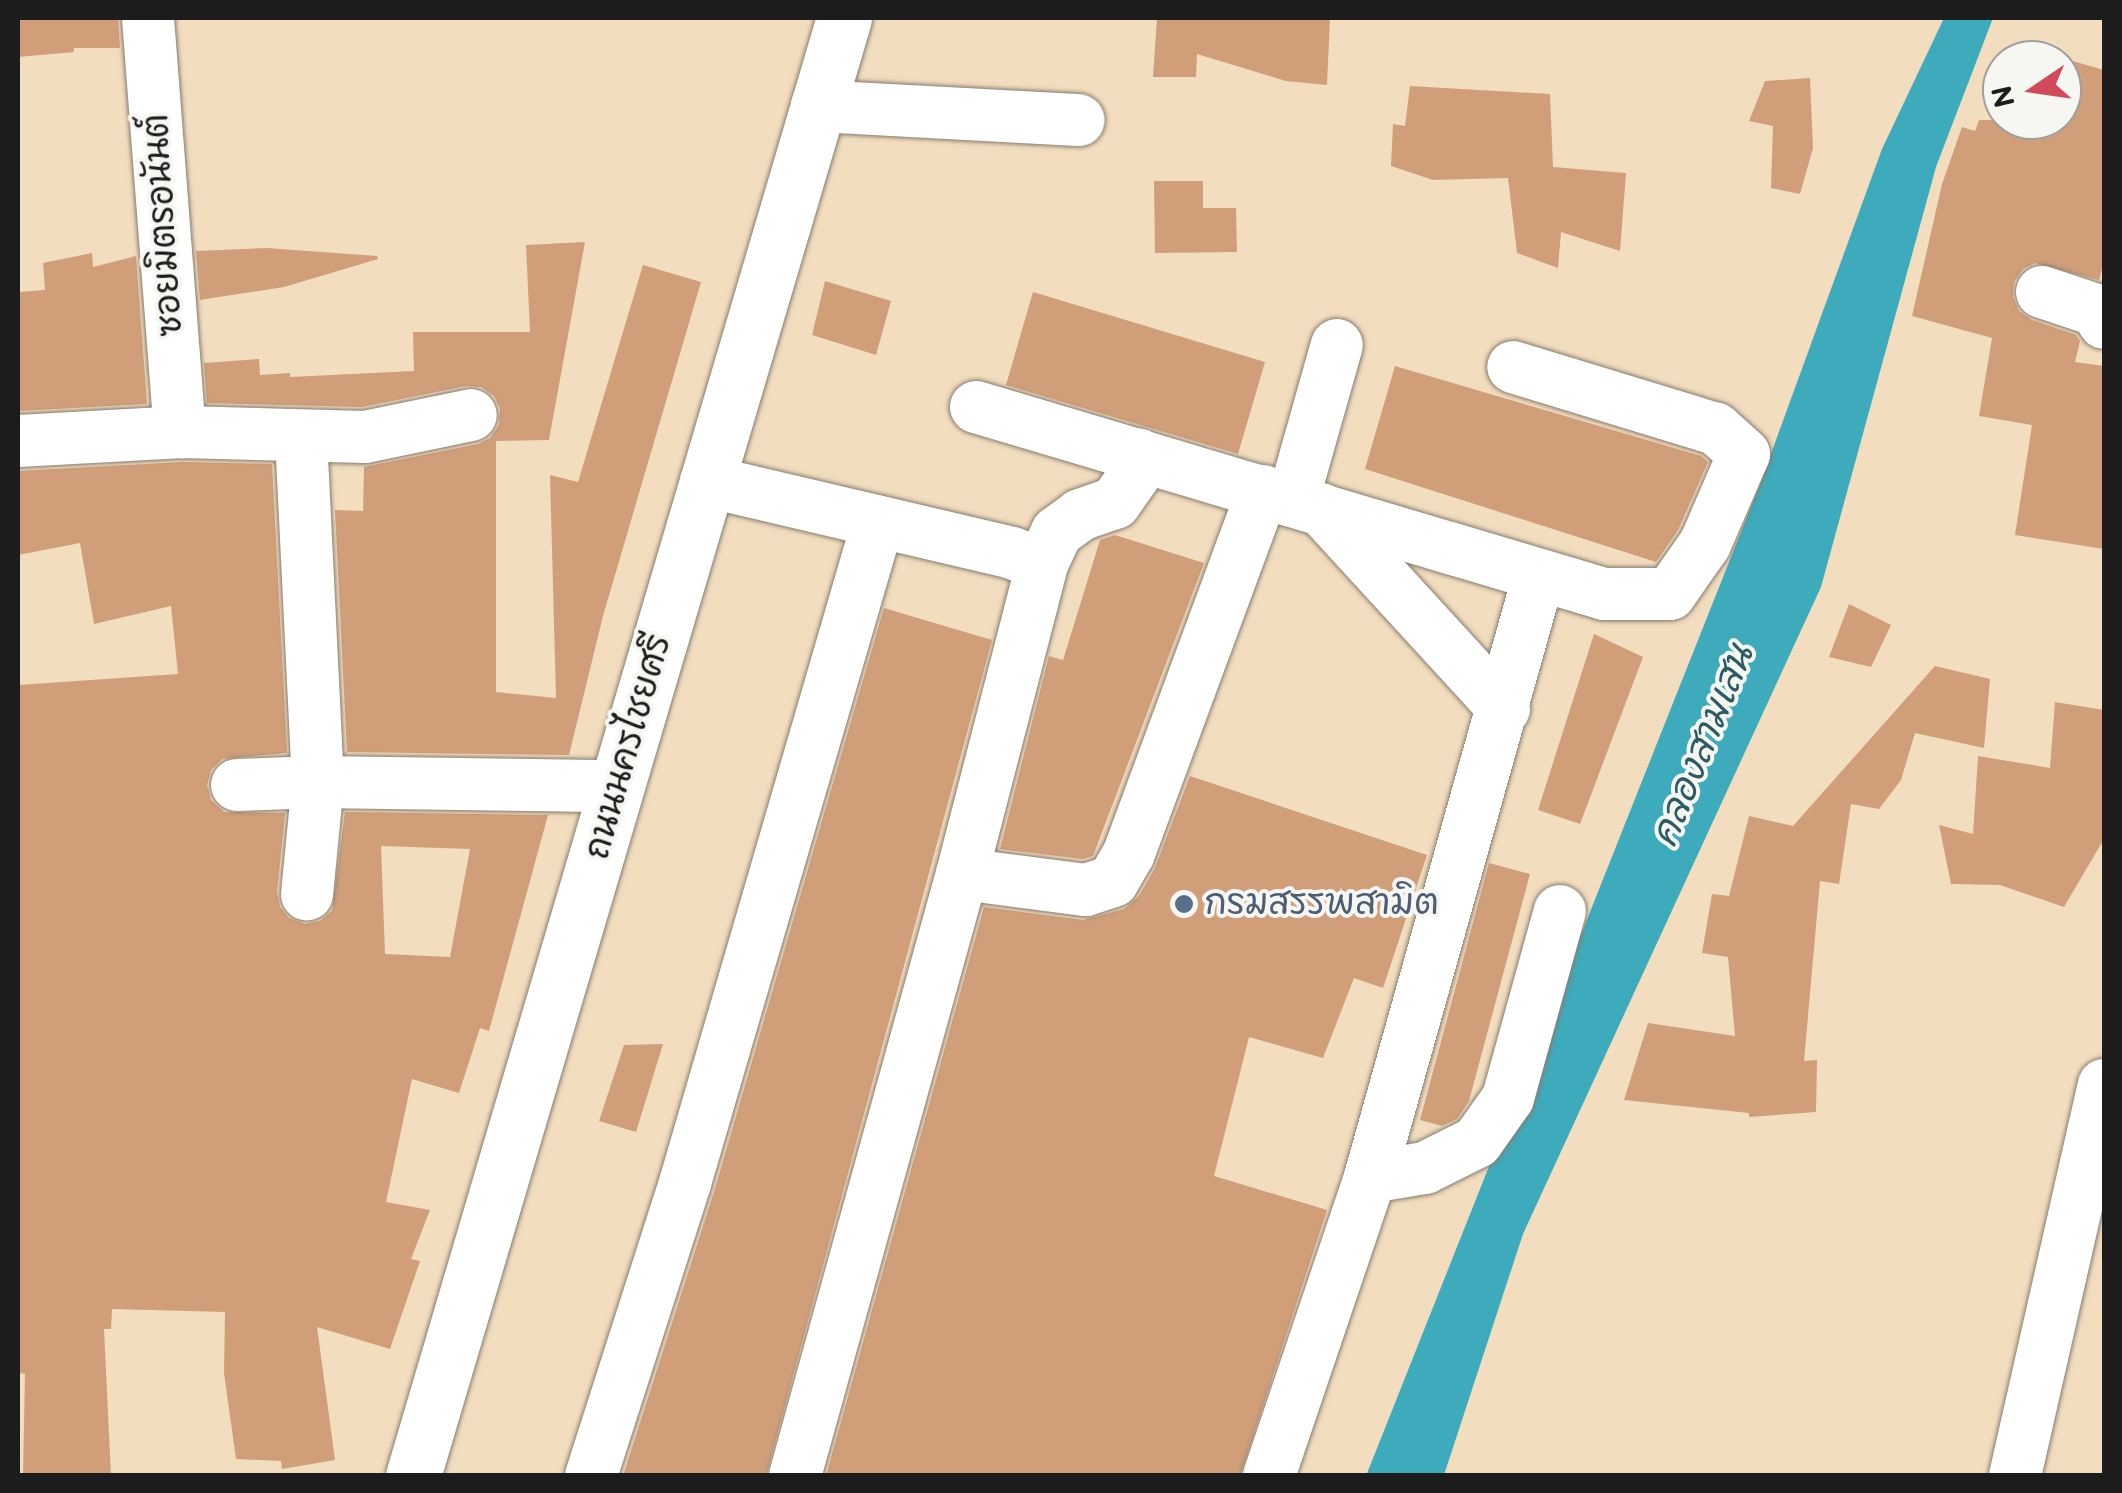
<!DOCTYPE html>
<meta charset="utf-8">
<style>
body{margin:0}
#map{position:relative;width:2122px;height:1493px;overflow:hidden;background:#f2ddbf;font-family:"Balsamiq Sans","Playpen Sans Thai",sans-serif}
div>[style]{position:absolute}
.water>*{inset:0;background:#3eabbd}
.building>*{inset:0;background:#d09f7a}
.roads{filter:drop-shadow(0 0 2px #877c6e) drop-shadow(0 0 2px #877c6e)}
.minor>*{height:52px;margin:-26px;padding:0 26px;transform-origin:26px;border-radius:26px;background:#fff}
.major>*{height:55px;margin:-27.5px;padding:0 27.5px;transform-origin:27.5px;border-radius:27.5px;background:#fff}
.dots>*{width:28px;height:28px;translate:-50% -50%;box-sizing:border-box;border:5px solid #f6f6f2;border-radius:50%}
span{translate:-50% -50%;white-space:nowrap;text-align:center;line-height:1.15;-webkit-text-stroke:8px #f6f6f2;paint-order:stroke}
.street-label{font-size:35px;color:#1c1c1c}
.service-label{font-size:35px;color:#4e5e75}
.left{translate:0 -50%;text-align:left}
.water-label{font-size:38px;color:#2b5c64;font-style:italic}
.frame{position:absolute;inset:0;border:20px solid #1c1c1c;pointer-events:none}
.north{position:absolute;left:1982px;top:40px;width:100px;height:100px;box-sizing:border-box;background:#f6f6f2;border:2px solid #9f9f9c;border-radius:50%;rotate:257deg;font-size:28px;font-weight:700;line-height:40px;text-align:center;color:#1c1c1c}
.north::after{content:'';display:block;margin:auto;width:35px;height:45px;background:#d1495b;clip-path:polygon(50% 0,100% 100%,50% 72%,0 100%)}
</style>
<div id="map">
<div class="water">
<div style="clip-path:polygon(1944px 18px,1993px 18px,1936px 167px,1821px 587px,1523px 1234px,1444px 1475px,1366px 1476px,1760px 484px,1882px 149px)"></div>
</div>
<div class="building">
<div style="clip-path:polygon(18px 18px,118px 18px,120px 48px,74px 48px,74px 52px,18px 57px)"></div>
<div style="clip-path:polygon(1157px 18px,1330px 18px,1327px 85px,1286px 81px,1197px 54px,1196px 77px,1153px 77px)"></div>
<div style="clip-path:polygon(2062px 58px,2104px 70px,2104px 262px,2099px 280px,2035px 263px,2023px 269px,2014px 282px,2013px 297px,2019px 311px,2032px 320px,2076px 335px,2080px 341px,2075px 362px,2104px 366px,2104px 549px,2015px 535px,2032px 425px,1979px 416px,1992px 338px,1912px 316px,1942px 184px,1962px 127px,1975px 131px,1979px 120px,2062px 120px)"></div>
<div style="clip-path:polygon(1810px 78px,1813px 148px,1800px 194px,1771px 188px,1773px 126px,1749px 121px,1765px 81px)"></div>
<div style="clip-path:polygon(1410px 86px,1550px 94px,1553px 167px,1626px 173px,1620px 251px,1561px 232px,1558px 268px,1517px 253px,1508px 178px,1433px 180px,1391px 166px,1393px 124px,1405px 126px)"></div>
<div style="clip-path:polygon(1154px 181px,1203px 181px,1203px 208px,1236px 208px,1237px 252px,1155px 253px)"></div>
<div style="clip-path:polygon(585px 242px,549px 440px,496px 441px,496px 692px,556px 698px,550px 475px,578px 482px,643px 265px,701px 282px,603px 616px,569px 755px,347px 752px,335px 510px,363px 511px,364px 467px,478px 444px,490px 438px,499px 425px,500px 408px,494px 396px,481px 387px,466px 386px,362px 407px,207px 403px,204px 363px,259px 359px,260px 375px,290px 373px,290px 377px,414px 371px,413px 332px,530px 332px,526px 245px)"></div>
<div style="clip-path:polygon(267px 248px,377px 256px,378px 259px,284px 287px,200px 300px,196px 251px)"></div>
<div style="clip-path:polygon(92px 253px,93px 267px,136px 256px,147px 404px,18px 411px,18px 292px,45px 290px,43px 263px)"></div>
<div style="clip-path:polygon(825px 281px,891px 301px,876px 355px,812px 335px)"></div>
<div style="clip-path:polygon(1033px 292px,1265px 362px,1238px 454px,1006px 385px)"></div>
<div style="clip-path:polygon(1395px 366px,1701px 456px,1708px 462px,1678px 530px,1656px 562px,1365px 469px)"></div>
<div style="clip-path:polygon(evenodd,183px 462px,272px 464px,287px 753px,222px 759px,211px 770px,207px 785px,211px 800px,224px 812px,285px 813px,277px 892px,280px 907px,289px 918px,305px 924px,320px 921px,332px 911px,345px 812px,548px 815px,489px 1031px,480px 1028px,459px 1093px,412px 1079px,386px 1202px,430px 1210px,411px 1259px,420px 1261px,390px 1349px,317px 1327px,335px 1460px,282px 1469px,281px 1461px,236px 1459px,224px 1373px,225px 1312px,112px 1309px,111px 1329px,104px 1329px,111px 1476px,23px 1476px,25px 1374px,18px 1373px,18px 685px,178px 674px,171px 606px,94px 624px,80px 543px,18px 555px,18px 471px,183px 462px,381px 846px,470px 849px,450px 957px,385px 954px,381px 846px)"></div>
<div style="clip-path:polygon(1115px 535px,1204px 563px,1093px 856px,1083px 859px,1000px 849px,1049px 656px,1063px 660px,1100px 540px)"></div>
<div style="clip-path:polygon(1849px 604px,1891px 625px,1871px 667px,1829px 657px)"></div>
<div style="clip-path:polygon(884px 608px,992px 640px,766px 1476px,623px 1476px,714px 1192px)"></div>
<div style="clip-path:polygon(1594px 634px,1643px 657px,1580px 824px,1538px 810px)"></div>
<div style="clip-path:polygon(1935px 666px,1990px 679px,1984px 748px,1915px 733px,1901px 780px,1879px 809px,1851px 804px,1839px 884px,1820px 881px,1804px 1061px,1817px 1060px,1816px 1112px,1749px 1117px,1749px 1113px,1624px 1100px,1648px 1023px,1735px 1036px,1728px 957px,1702px 953px,1712px 894px,1729px 896px,1749px 816px,1793px 826px)"></div>
<div style="clip-path:polygon(2055px 702px,2104px 710px,2104px 839px,2064px 907px,2000px 885px,1951px 884px,1939px 825px,1973px 834px,1978px 756px,2050px 768px)"></div>
<div style="clip-path:polygon(1190px 776px,1427px 855px,1383px 988px,1354px 978px,1323px 1058px,1249px 1037px,1214px 1176px,1327px 1210px,1240px 1476px,826px 1476px,984px 907px,1083px 920px,1124px 909px,1139px 896px,1155px 868px)"></div>
<div style="clip-path:polygon(1489px 863px,1530px 874px,1469px 1101px,1457px 1119px,1442px 1126px,1420px 1120px)"></div>
<div style="clip-path:polygon(663px 1044px,636px 1132px,599px 1121px,624px 1045px)"></div>
</div>
<div class="roads">
<div class="minor">
<div style="left:148px;top:18px;width:394px;rotate:85.6deg"></div>
<div style="left:178px;top:411px;width:22px;rotate:77deg"></div>
<div style="left:817px;top:106px;width:262px;rotate:3.1deg"></div>
<div style="left:2042px;top:292px;width:57px;rotate:18.4deg"></div>
<div style="left:2096px;top:310px;width:15px;rotate:58deg"></div>
<div style="left:976px;top:407px;width:655px;rotate:16.58deg"></div>
<div style="left:1604px;top:594px;width:66px"></div>
<div style="left:1670px;top:594px;width:61px;rotate:-55deg"></div>
<div style="left:1705px;top:544px;width:98px;rotate:-66.6deg"></div>
<div style="left:1744px;top:454px;width:38px;rotate:-138deg"></div>
<div style="left:1716px;top:429px;width:212px;rotate:-163deg"></div>
<div style="left:301px;top:436px;width:346px;rotate:87.2deg"></div>
<div style="left:318px;top:782px;width:113px;rotate:95.6deg"></div>
<div style="left:18px;top:441px;width:165px;rotate:-3.1deg"></div>
<div style="left:183px;top:432px;width:182px;rotate:1.6deg"></div>
<div style="left:365px;top:437px;width:108px;rotate:-11.7deg"></div>
<div style="left:706px;top:481px;width:314px;rotate:13.2deg"></div>
<div style="left:1012px;top:553px;width:32px;rotate:20deg"></div>
<div style="left:1293px;top:500px;width:161px;rotate:-74.2deg"></div>
<div style="left:1321px;top:509px;width:271px;rotate:47.5deg"></div>
<div style="left:237px;top:785px;width:81px;rotate:-2.1deg"></div>
<div style="left:318px;top:782px;width:300px;rotate:0.8deg"></div>
<div style="left:962px;top:874px;width:125px;rotate:7.4deg"></div>
<div style="left:1086px;top:890px;width:28px;rotate:-18deg"></div>
<div style="left:1113px;top:881px;width:32px;rotate:-60deg"></div>
<div style="left:1129px;top:853px;width:386px;rotate:-69.7deg"></div>
<div style="left:1370px;top:1177px;width:56px;rotate:-9.3deg"></div>
<div style="left:1425px;top:1168px;width:58px;rotate:-26.6deg"></div>
<div style="left:1477px;top:1142px;width:54px;rotate:-54.8deg"></div>
<div style="left:1508px;top:1098px;width:194px;rotate:-74.5deg"></div>
<div style="left:591px;top:1476px;width:308px;rotate:-72.2deg"></div>
<div style="left:685px;top:1183px;width:689px;rotate:-73.72deg"></div>
<div style="left:795px;top:1476px;width:625px;rotate:-74.5deg"></div>
<div style="left:962px;top:874px;width:320px;rotate:-75.5deg"></div>
<div style="left:1042px;top:564px;width:35px;rotate:-65deg"></div>
<div style="left:1057px;top:532px;width:29px;rotate:-36deg"></div>
<div style="left:1080px;top:515px;width:37px;rotate:-19deg"></div>
<div style="left:1115px;top:503px;width:33px;rotate:-55deg"></div>
<div style="left:1134px;top:476px;width:22px;rotate:-77deg"></div>
<div style="left:1269px;top:1476px;width:316px;rotate:-71.3deg"></div>
<div style="left:1370px;top:1177px;width:625px;rotate:-74.32deg"></div>
<div style="left:2015px;top:1476px;width:401px;rotate:-77.2deg"></div>
</div>
<div class="major">
<div style="left:413px;top:1476px;width:1520px;rotate:-73.53deg"></div>
</div>
</div>
<div class="dots">
<div style="left:1184px;top:904px;background:#5c6f8a"></div>
</div>
<div class="street-label">
<span style="left:164px;top:225px;rotate:-94deg">ซอยมิตรอนันต์</span>
<span style="left:629px;top:747px;rotate:-74deg">ถนนนครไชยศรี</span>
</div>
<div class="service-label">
<span class="left" style="left:1204px;top:904px">กรมสรรพสามิต</span>
</div>
<div class="water-label">
<span style="left:1703px;top:746px;rotate:-68deg">คลองสามเสน</span>
</div>
<div class="frame"></div>
<div class="north">N</div>
</div>
